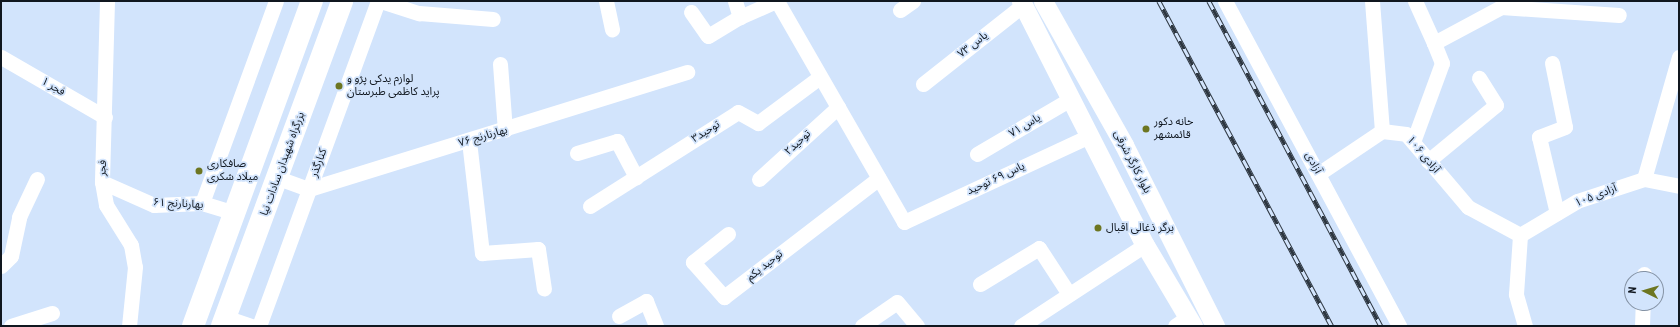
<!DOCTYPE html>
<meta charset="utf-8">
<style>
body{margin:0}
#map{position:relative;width:1680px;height:327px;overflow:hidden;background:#d2e4fc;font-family:"Roboto Condensed","Noto Sans Arabic",sans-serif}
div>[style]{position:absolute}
.minor>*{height:15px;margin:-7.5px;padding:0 7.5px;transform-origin:7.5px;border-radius:7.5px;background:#fff}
.major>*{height:19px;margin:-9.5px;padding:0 9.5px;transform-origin:9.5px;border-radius:9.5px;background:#fff}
.highway>*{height:22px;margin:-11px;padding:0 11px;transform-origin:11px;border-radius:11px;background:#fff}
.rail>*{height:4.5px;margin-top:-2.25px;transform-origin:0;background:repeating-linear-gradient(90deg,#d2e4fc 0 9px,#2d3640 0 18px);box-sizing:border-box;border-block:1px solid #2d3640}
.dots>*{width:11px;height:11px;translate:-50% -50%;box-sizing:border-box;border:2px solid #d2e4fc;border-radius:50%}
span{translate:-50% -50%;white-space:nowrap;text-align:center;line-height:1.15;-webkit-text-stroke:3.5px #d2e4fc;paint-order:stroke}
.street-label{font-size:11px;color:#10171f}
.poi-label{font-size:11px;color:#10171f}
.left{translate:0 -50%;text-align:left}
.frame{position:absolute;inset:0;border:2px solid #10171f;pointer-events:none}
.north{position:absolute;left:1624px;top:271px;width:40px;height:40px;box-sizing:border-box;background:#d2e4fc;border:1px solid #8492a4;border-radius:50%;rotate:275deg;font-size:11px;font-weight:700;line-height:16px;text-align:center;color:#10171f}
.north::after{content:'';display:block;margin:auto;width:14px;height:18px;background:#6d7621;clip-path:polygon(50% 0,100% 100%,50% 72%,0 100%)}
</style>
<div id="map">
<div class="minor">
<div style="left:107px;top:1px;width:181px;rotate:91.6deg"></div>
<div style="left:102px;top:182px;width:23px;rotate:80deg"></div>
<div style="left:106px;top:205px;width:47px;rotate:58deg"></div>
<div style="left:131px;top:245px;width:22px;rotate:80deg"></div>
<div style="left:135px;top:267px;width:59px;rotate:95.8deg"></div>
<div style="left:381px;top:1px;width:40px;rotate:18deg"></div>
<div style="left:419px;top:13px;width:74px;rotate:4.6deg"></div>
<div style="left:606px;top:1px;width:29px;rotate:78deg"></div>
<div style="left:735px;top:1px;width:17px;rotate:73deg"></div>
<div style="left:740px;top:17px;width:39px;rotate:-24deg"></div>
<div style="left:777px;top:1px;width:255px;rotate:60.1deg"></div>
<div style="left:904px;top:222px;width:204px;rotate:-24.9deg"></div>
<div style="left:1225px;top:1px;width:369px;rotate:61.8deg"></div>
<div style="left:1372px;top:1px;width:130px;rotate:85.6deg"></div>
<div style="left:1415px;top:1px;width:46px;rotate:65.7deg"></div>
<div style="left:1434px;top:43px;width:76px;rotate:-28.2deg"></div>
<div style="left:1501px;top:7px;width:118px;rotate:3.9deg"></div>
<div style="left:900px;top:10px;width:16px;rotate:-35deg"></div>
<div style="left:691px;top:12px;width:29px;rotate:55deg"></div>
<div style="left:708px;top:36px;width:37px;rotate:-31deg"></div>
<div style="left:1px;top:57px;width:120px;rotate:30deg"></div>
<div style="left:1552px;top:63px;width:65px;rotate:78.5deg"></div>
<div style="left:1565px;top:127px;width:28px;rotate:159deg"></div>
<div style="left:1539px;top:137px;width:78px;rotate:76.7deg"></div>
<div style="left:500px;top:64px;width:66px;rotate:85.7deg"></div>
<div style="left:923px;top:84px;width:127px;rotate:-38.3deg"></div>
<div style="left:469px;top:141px;width:113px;rotate:83.4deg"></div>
<div style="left:482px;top:253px;width:56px;rotate:-4.1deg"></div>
<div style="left:538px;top:249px;width:40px;rotate:81.5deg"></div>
<div style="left:1413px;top:142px;width:84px;rotate:-69.8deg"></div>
<div style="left:1442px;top:63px;width:22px;rotate:-112deg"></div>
<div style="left:577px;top:153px;width:42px;rotate:-16.7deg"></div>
<div style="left:617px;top:141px;width:41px;rotate:62.2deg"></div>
<div style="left:977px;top:154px;width:110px;rotate:-30.5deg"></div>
<div style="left:1428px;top:161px;width:88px;rotate:-39.5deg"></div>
<div style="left:1496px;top:105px;width:32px;rotate:-122deg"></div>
<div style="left:1318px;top:174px;width:77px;rotate:-33.9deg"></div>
<div style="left:1382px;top:131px;width:24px;rotate:7deg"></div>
<div style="left:1406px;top:134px;width:96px;rotate:49.7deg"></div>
<div style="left:1468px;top:207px;width:59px;rotate:28.3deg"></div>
<div style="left:278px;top:178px;width:33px;rotate:20deg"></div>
<div style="left:309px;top:189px;width:396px;rotate:-17.2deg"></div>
<div style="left:759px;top:179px;width:107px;rotate:-42.3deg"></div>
<div style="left:1644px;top:179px;width:36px;rotate:11deg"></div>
<div style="left:102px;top:182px;width:57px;rotate:23.9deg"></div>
<div style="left:154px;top:205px;width:48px;rotate:-2.4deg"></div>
<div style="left:202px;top:203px;width:34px;rotate:17deg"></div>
<div style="left:202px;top:203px;width:215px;rotate:-69.9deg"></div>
<div style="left:590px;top:206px;width:175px;rotate:-32.4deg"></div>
<div style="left:738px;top:112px;width:23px;rotate:29deg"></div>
<div style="left:758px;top:123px;width:77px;rotate:-36.6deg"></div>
<div style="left:728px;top:234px;width:45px;rotate:141.3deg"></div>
<div style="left:693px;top:262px;width:47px;rotate:48.5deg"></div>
<div style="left:724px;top:297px;width:195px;rotate:-37.5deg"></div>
<div style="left:1px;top:266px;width:14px;rotate:-45deg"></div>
<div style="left:11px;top:256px;width:40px;rotate:-78deg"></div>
<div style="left:19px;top:217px;width:42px;rotate:-64.7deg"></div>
<div style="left:1644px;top:279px;width:5px;rotate:-90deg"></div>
<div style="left:980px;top:284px;width:69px;rotate:-31.4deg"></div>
<div style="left:1039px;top:248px;width:55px;rotate:56.9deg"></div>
<div style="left:619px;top:316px;width:31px;rotate:-29deg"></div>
<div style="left:646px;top:301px;width:27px;rotate:68deg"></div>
<div style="left:225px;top:317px;width:28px;rotate:19deg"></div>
<div style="left:11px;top:326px;width:43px;rotate:-17.6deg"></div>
<div style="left:259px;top:326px;width:346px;rotate:-69.9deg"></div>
<div style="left:862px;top:326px;width:42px;rotate:-34.4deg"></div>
<div style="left:897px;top:302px;width:31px;rotate:50deg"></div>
<div style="left:1021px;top:326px;width:148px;rotate:-33.2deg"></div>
<div style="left:1175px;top:326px;width:16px;rotate:-35deg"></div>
<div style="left:1525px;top:326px;width:33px;rotate:-106deg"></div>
<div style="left:1516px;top:294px;width:59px;rotate:-86.1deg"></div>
<div style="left:1520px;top:235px;width:66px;rotate:-30.8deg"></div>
<div style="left:1577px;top:201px;width:71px;rotate:-18.2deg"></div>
<div style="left:1644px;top:179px;width:127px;rotate:-74deg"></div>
<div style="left:1642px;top:326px;width:23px;rotate:-88deg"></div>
</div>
<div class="major">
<div style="left:1021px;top:1px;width:274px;rotate:63.1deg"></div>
<div style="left:1145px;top:245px;width:94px;rotate:59.3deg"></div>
<div style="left:1043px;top:1px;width:165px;rotate:60.6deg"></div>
<div style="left:1124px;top:145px;width:203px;rotate:63.3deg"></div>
</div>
<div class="highway">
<div style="left:193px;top:326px;width:346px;rotate:-69.9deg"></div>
<div style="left:222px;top:326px;width:346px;rotate:-69.7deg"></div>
</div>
<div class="rail">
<div style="left:1159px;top:1px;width:368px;rotate:62deg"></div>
<div style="left:1209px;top:1px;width:368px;rotate:62.1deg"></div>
</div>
<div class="dots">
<div style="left:339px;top:86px;background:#6d7621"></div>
<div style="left:1146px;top:129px;background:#6d7621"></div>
<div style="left:199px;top:171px;background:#6d7621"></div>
<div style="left:1098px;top:228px;background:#6d7621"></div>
</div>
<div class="street-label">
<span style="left:973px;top:45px;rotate:-38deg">یاس ۷۳</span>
<span style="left:53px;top:87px;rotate:30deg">فجر ۱</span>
<span style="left:1025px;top:126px;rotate:-31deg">یاس ۷۱</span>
<span style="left:706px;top:132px;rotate:-32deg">توحید۳</span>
<span style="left:483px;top:137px;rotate:-16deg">بهارنارنج ۷۶</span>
<span style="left:798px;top:143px;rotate:-43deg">توحید۲</span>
<span style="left:1423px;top:155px;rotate:50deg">آزادی ۱۰۶</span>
<span style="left:1132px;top:162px;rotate:63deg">بلوار کارگر شرقی</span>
<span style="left:319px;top:163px;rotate:-70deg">کنارگذر</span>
<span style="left:1313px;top:163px;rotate:62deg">آزادی</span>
<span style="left:283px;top:164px;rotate:-70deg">بزرگراه شهیدان سادات نیا</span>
<span style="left:103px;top:168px;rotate:-87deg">فجر</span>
<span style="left:996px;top:179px;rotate:-25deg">یاس ۶۹ توحید</span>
<span style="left:1596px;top:196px;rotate:-21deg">آزادی ۱۰۵</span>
<span style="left:178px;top:204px;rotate:3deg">بهارنارنج ۶۱</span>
<span style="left:765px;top:266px;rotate:-38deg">توحید یکم</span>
</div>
<div class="poi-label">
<span class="left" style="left:347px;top:86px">لوازم یدکی پژو و<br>پراید کاظمی طبرستان</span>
<span class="left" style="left:1154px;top:129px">خانه دکور<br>قائمشهر</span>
<span class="left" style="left:207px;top:171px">صافکاری<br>میلاد شکری</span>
<span class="left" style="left:1106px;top:228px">برگر ذغالی اقبال</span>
</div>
<div class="frame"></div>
<div class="north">N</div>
</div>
